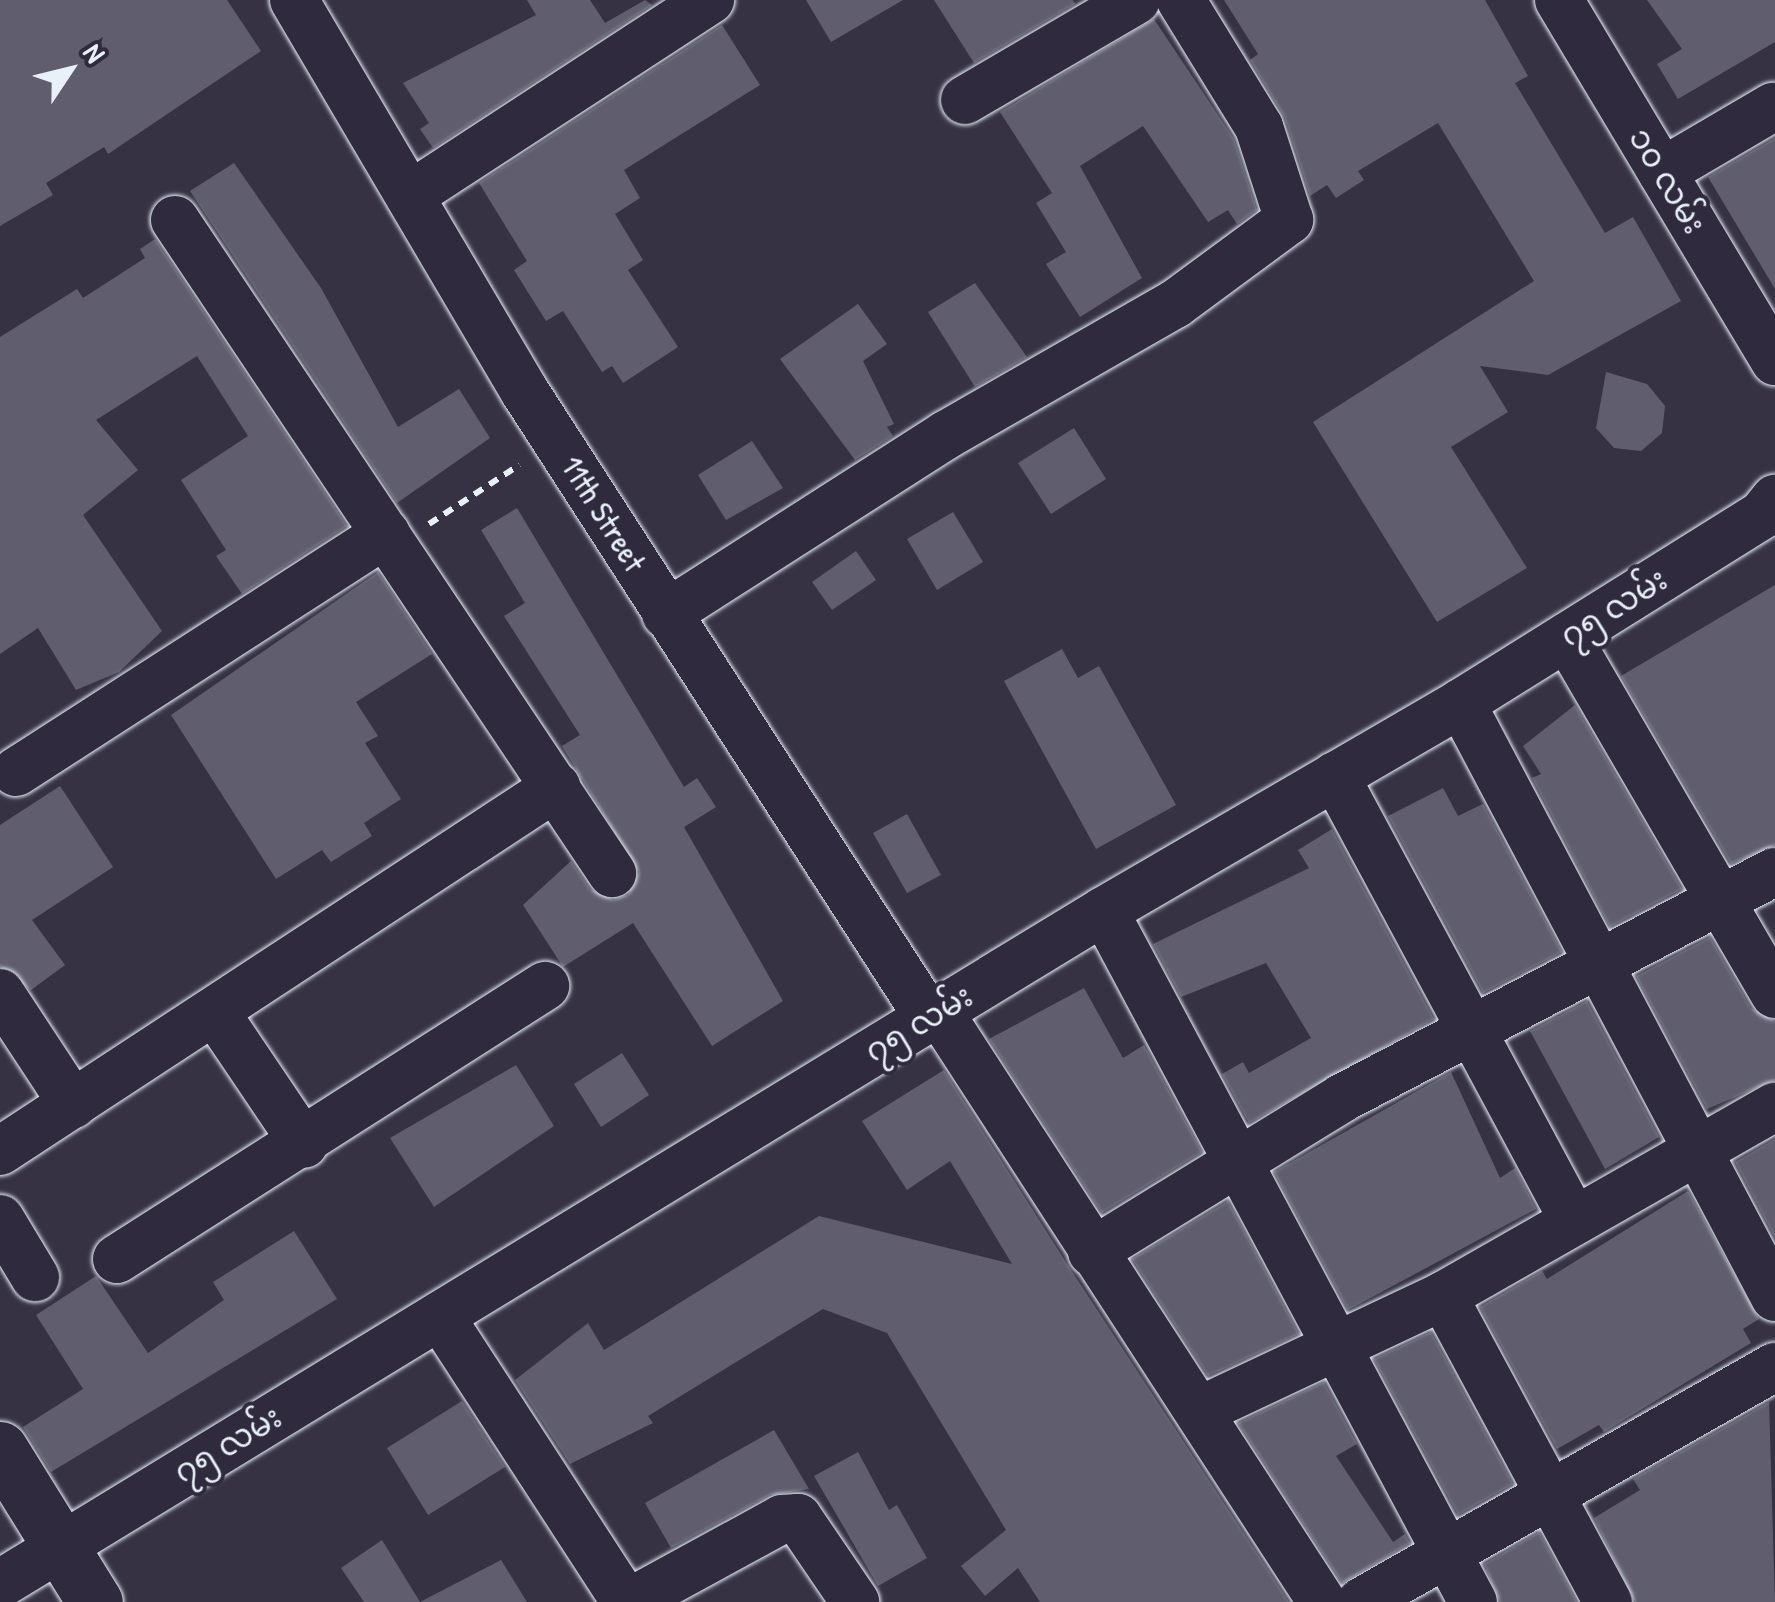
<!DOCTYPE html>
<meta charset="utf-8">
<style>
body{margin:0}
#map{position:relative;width:1775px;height:1602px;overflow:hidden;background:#363244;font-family:"Patrick Hand","Noto Sans Myanmar",sans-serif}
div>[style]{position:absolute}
.building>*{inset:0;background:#605e6e}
.path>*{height:6px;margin-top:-3px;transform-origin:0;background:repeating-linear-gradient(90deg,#e8f1f8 0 10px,transparent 0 18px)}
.roads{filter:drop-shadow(0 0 2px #e8f1f8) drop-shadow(0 0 2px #e8f1f8)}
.minor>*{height:48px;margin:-24px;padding:0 24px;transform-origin:24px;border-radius:24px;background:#2f2a3d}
.major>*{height:55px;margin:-27.5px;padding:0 27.5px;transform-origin:27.5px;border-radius:27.5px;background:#2f2a3d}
span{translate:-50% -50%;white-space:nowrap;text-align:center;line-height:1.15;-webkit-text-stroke:8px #2f2a3d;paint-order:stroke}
.street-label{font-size:32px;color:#e8f1f8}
.north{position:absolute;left:20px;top:20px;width:100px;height:100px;-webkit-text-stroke:8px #2f2a3d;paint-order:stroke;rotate:55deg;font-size:28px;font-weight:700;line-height:40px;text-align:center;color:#e8f1f8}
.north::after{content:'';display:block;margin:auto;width:35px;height:45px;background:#e8f1f8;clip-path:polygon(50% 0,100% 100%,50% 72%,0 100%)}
</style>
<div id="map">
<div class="building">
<div style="clip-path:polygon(0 0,227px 0,261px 51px,108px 154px,104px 147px,46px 183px,53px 195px,0 226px)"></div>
<div style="clip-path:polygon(527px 0,590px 0,605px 23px,645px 0,652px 5px,433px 148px,420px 129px,429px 123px,403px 83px,536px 15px)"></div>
<div style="clip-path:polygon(806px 0,903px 0,831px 42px)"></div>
<div style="clip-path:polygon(934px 0,1073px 0,1075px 4px,974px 63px)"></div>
<div style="clip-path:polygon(1224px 0,1485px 0,1528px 76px,1515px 83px,1605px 233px,1633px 217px,1681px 301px,1548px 375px,1480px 366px,1508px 412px,1451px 447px,1527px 568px,1437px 622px,1313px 422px,1534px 281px,1438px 123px,1358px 171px,1364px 180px,1336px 198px,1327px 185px,1310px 196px,1285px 118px,1250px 60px,1258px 54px)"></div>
<div style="clip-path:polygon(1647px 0,1775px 0,1775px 42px,1678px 99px,1657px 64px,1682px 49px)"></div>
<div style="clip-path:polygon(1154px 19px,1234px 139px,1257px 210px,1237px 224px,1228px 210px,1208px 222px,1143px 126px,1080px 166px,1142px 278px,1080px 317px,1046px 264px,1066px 252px,1036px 203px,1052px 193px,1000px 112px)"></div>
<div style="clip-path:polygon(722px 25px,760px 85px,624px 170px,640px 198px,615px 214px,643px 260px,628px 270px,678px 347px,623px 383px,612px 366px,602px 372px,563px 311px,546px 321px,514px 270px,527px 261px,479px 183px)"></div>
<div style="clip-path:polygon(1775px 138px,1775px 289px,1708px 177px)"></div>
<div style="clip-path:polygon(234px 163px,321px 288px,398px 427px,459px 389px,490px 438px,397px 503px,190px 191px)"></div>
<div style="clip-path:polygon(155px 239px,347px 526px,242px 594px,216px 556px,226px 550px,181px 480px,248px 436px,197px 356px,96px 420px,138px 470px,83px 515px,162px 631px,119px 672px,76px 690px,38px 628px,0 654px,0 337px,77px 289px,83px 298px,145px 258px,140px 249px)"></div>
<div style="clip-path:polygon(975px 283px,1027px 357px,975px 387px,928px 312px)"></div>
<div style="clip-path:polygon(858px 304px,887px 344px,863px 361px,894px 424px,887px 427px,893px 436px,855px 460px,780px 359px)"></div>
<div style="clip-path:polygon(1606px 372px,1647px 384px,1665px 406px,1662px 433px,1641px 451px,1614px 448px,1596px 428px)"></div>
<div style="clip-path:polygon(1074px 428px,1106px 479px,1051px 514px,1018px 463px)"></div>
<div style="clip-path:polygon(752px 441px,783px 488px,726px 520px,698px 475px)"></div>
<div style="clip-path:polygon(517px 508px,684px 787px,697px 778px,716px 807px,684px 827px,783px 1001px,712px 1046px,633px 923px,563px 967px,523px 905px,571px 861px,590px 889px,613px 900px,628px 895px,639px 872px,562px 746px,580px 735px,504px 616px,525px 603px,481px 530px)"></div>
<div style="clip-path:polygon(953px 512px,983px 562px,937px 590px,907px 539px)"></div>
<div style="clip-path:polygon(856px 551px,876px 580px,832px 610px,812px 582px)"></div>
<div style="clip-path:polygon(378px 572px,432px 654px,356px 702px,378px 736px,365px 743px,401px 799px,364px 823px,372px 836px,331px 862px,322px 850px,276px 879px,171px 715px)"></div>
<div style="clip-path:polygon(1775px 585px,1775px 845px,1731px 864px,1621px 676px)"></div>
<div style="clip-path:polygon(1062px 649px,1078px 678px,1099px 666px,1176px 805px,1096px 849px,1004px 681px)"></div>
<div style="clip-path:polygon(1575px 705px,1682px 889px,1610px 927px,1532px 778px,1541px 774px,1523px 746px)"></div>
<div style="clip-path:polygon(60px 786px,113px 867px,32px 920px,65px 965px,31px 990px,0 966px,0 825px)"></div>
<div style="clip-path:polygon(1443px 788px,1458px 816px,1483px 804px,1562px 952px,1483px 993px,1388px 816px)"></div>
<div style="clip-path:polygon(907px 814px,941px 875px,907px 893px,873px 833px)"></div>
<div style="clip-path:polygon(1332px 829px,1434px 1019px,1249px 1123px,1222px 1074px,1243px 1062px,1249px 1073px,1311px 1038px,1266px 963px,1181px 997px,1153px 944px,1309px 868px,1298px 850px)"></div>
<div style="clip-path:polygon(1710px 937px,1751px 1008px,1775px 1021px,1775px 1080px,1707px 1109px,1636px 976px)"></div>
<div style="clip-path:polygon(1084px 988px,1123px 1058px,1144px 1045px,1202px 1152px,1102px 1213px,989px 1039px)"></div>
<div style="clip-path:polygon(1587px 1001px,1659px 1137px,1605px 1169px,1530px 1031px)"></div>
<div style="clip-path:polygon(622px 1053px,649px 1095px,601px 1127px,574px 1084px)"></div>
<div style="clip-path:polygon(516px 1065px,554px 1126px,434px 1207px,390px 1138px)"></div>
<div style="clip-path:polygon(944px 1070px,1069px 1267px,1289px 1602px,1040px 1602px,1018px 1568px,985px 1596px,961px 1566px,1006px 1530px,887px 1333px,823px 1309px,648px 1416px,653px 1423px,570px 1464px,515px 1380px,588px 1323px,604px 1350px,819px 1216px,1012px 1264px,950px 1161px,907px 1190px,862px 1121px)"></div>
<div style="clip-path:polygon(1451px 1072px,1500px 1178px,1515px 1168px,1536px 1209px,1348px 1310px,1274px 1172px)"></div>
<div style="clip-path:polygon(1775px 1139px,1775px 1238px,1735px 1162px)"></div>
<div style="clip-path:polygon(1688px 1191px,1759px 1319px,1743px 1329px,1751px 1343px,1604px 1432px,1599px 1425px,1557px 1449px,1480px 1307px,1542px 1271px,1547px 1279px)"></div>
<div style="clip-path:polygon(1228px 1201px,1299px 1334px,1208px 1376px,1132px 1259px)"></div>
<div style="clip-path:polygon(294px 1231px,337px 1299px,51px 1472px,23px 1427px,83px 1389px,36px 1315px,96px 1276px,148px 1353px,224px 1300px,213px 1282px)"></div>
<div style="clip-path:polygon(1431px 1332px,1513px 1484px,1458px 1515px,1374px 1359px)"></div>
<div style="clip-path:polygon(1324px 1382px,1357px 1444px,1336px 1456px,1393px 1542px,1405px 1534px,1410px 1543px,1342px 1583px,1238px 1423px)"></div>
<div style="clip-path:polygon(462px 1401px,505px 1467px,428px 1515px,387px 1448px)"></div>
<div style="clip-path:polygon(1769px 1402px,1775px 1602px,1635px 1602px,1594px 1518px,1640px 1490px,1633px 1479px)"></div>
<div style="clip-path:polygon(774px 1430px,809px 1489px,770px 1495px,671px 1548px,645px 1503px)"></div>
<div style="clip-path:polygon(858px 1452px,889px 1510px,897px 1505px,927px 1558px,878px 1586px,814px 1476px)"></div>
<div style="clip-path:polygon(1539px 1532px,1577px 1602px,1500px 1602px,1484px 1564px)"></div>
<div style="clip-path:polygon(382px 1540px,420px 1602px,364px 1602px,341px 1568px)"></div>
<div style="clip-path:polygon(501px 1560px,527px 1602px,420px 1602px)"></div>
</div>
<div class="path">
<div style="left:429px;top:524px;width:108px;rotate:-33.2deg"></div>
</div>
<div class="roads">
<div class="minor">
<div style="left:294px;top:0;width:455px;rotate:59.5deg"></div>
<div style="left:525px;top:392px;width:745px;rotate:57.16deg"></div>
<div style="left:1559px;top:0;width:421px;rotate:59.1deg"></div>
<div style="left:965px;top:100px;width:198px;rotate:-30.3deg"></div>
<div style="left:1662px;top:172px;width:129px;rotate:-30.4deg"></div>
<div style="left:412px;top:194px;width:356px;rotate:-33.1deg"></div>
<div style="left:175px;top:220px;width:786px;rotate:56.21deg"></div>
<div style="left:666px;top:614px;width:332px;rotate:-32.6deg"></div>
<div style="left:946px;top:435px;width:264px;rotate:-29.8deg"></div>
<div style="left:1175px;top:304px;width:142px;rotate:-36.4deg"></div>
<div style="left:1289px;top:220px;width:98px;rotate:-107.9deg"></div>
<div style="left:1259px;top:127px;width:149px;rotate:-121.6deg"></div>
<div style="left:1567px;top:637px;width:413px;rotate:59.8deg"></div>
<div style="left:1461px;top:703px;width:672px;rotate:62.14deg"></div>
<div style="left:16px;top:772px;width:440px;rotate:-32.8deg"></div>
<div style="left:1335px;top:776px;width:503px;rotate:61.75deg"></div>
<div style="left:1104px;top:911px;width:783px;rotate:61.9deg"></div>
<div style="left:0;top:993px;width:133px;rotate:56.7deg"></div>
<div style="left:215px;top:1012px;width:159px;rotate:56deg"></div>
<div style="left:939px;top:1012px;width:703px;rotate:57.01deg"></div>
<div style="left:0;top:1151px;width:665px;rotate:-33.21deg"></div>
<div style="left:0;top:1219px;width:68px;rotate:58.9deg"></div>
<div style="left:1092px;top:1252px;width:294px;rotate:-31.6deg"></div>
<div style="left:1342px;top:1098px;width:488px;rotate:-27.6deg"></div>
<div style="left:117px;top:1259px;width:508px;rotate:-32.53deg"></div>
<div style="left:1443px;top:1296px;width:348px;rotate:61.7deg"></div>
<div style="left:440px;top:1316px;width:341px;rotate:57deg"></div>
<div style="left:1199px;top:1411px;width:270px;rotate:-25.2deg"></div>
<div style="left:1443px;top:1296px;width:382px;rotate:-29.7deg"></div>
<div style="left:0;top:1584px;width:1293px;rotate:-31.37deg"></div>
<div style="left:1104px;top:911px;width:413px;rotate:-30.2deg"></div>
<div style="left:1461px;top:703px;width:355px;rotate:-32deg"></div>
<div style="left:1762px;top:515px;width:21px;rotate:-51deg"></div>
<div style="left:630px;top:1602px;width:173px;rotate:-28.6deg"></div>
<div style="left:782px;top:1519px;width:16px;rotate:-4deg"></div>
<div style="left:798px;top:1518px;width:102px;rotate:55.8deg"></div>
<div style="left:1361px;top:1602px;width:476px;rotate:-29.6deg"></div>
</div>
<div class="major">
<div style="left:0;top:1449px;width:180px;rotate:58.2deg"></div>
</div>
</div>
<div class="street-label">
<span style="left:1667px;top:181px;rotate:59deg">၁၀ လမ်း</span>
<span style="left:603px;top:514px;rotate:58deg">11th Street</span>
<span style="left:1614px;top:608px;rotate:-32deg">၇၅ လမ်း</span>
<span style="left:919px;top:1024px;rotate:-31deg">၇၅ လမ်း</span>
<span style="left:228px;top:1445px;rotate:-31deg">၇၅ လမ်း</span>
</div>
<div class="north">N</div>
</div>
